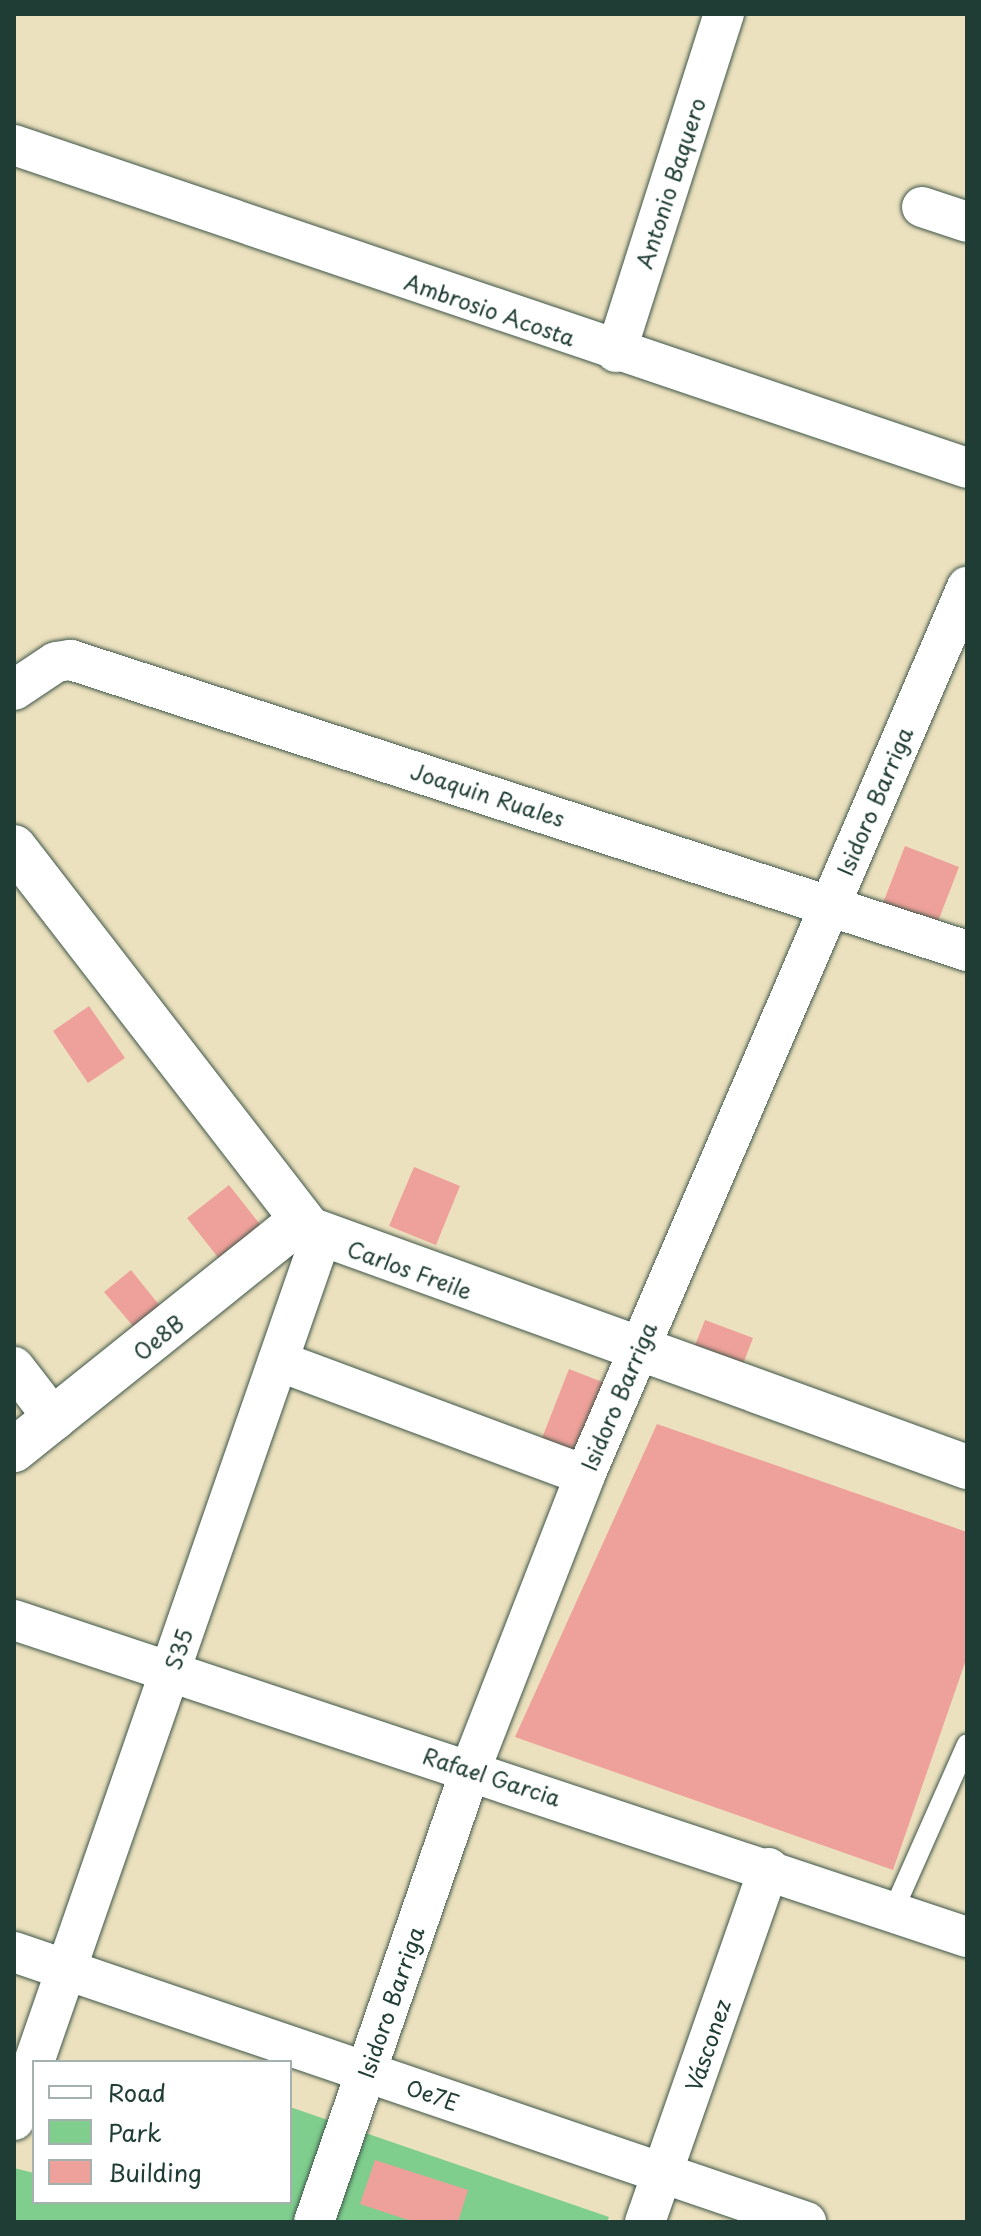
<!DOCTYPE html>
<meta charset="utf-8">
<style>
body{margin:0}
#map{position:relative;width:981px;height:2236px;overflow:hidden;background:#ece1be;font-family:"Playpen Sans",sans-serif}
div>[style]{position:absolute}
.green>*{inset:0;background:#7fce8e}
.building>*{inset:0;background:#eea19a}
.roads{filter:drop-shadow(0 0 2px #3e5649) drop-shadow(0 0 2px #3e5649)}
.service>*{height:20px;margin:-10px;padding:0 10px;transform-origin:10px;border-radius:10px;background:#fff}
.minor>*{height:40px;margin:-20px;padding:0 20px;transform-origin:20px;border-radius:20px;background:#fff}
.tertiary>*{height:44px;margin:-22px;padding:0 22px;transform-origin:22px;border-radius:22px;background:#fff}
span{translate:-50% -50%;white-space:nowrap;text-align:center;line-height:1.15;-webkit-text-stroke:6px #fff;paint-order:stroke}
.street-label{font-size:22px;color:#1f3d34}
.frame{position:absolute;inset:0;border:16px solid #1f3d34;pointer-events:none}
.legend{position:absolute;left:32px;top:2060px;width:260px;height:144px;box-sizing:border-box;background:#fff;border:2px solid #a5b1ae;margin:0;padding:10px 14px;list-style:none;font-size:24px;color:#1f3d34}
.legend li{display:flex;align-items:center;gap:16px;height:40px}
.legend b{width:40px;border:2px solid #a5b1ae}
</style>
<div id="map">
<div class="green">
<div style="clip-path:polygon(290px 2107px,609px 2217px,607px 2222px,14px 2222px,14px 2168px,34px 2173px,34px 2202px,290px 2202px)"></div>
</div>
<div class="building">
<div style="clip-path:polygon(905px 846px,959px 867px,937px 924px,883px 903px)"></div>
<div style="clip-path:polygon(89px 1006px,125px 1058px,88px 1083px,53px 1031px)"></div>
<div style="clip-path:polygon(414px 1167px,460px 1186px,436px 1245px,389px 1226px)"></div>
<div style="clip-path:polygon(229px 1185px,262px 1227px,220px 1260px,187px 1218px)"></div>
<div style="clip-path:polygon(131px 1270px,164px 1311px,138px 1332px,104px 1292px)"></div>
<div style="clip-path:polygon(705px 1320px,753px 1338px,740px 1372px,692px 1353px)"></div>
<div style="clip-path:polygon(569px 1369px,610px 1385px,583px 1454px,542px 1438px)"></div>
<div style="clip-path:polygon(657px 1424px,967px 1532px,967px 1657px,893px 1870px,515px 1737px)"></div>
<div style="clip-path:polygon(375px 2160px,468px 2190px,458px 2222px,414px 2222px,360px 2204px)"></div>
</div>
<div class="roads">
<div class="service">
<div style="left:894px;top:1909px;width:180px;rotate:-66.1deg"></div>
</div>
<div class="minor">
<div style="left:14px;top:145px;width:1006px;rotate:18.72deg"></div>
<div style="left:922px;top:207px;width:47px;rotate:18.4deg"></div>
<div style="left:616px;top:352px;width:355px;rotate:-72.3deg"></div>
<div style="left:14px;top:690px;width:50px;rotate:-33.7deg"></div>
<div style="left:56px;top:662px;width:15px;rotate:-8deg"></div>
<div style="left:71px;top:660px;width:942px;rotate:17.99deg"></div>
<div style="left:278px;top:1361px;width:327px;rotate:20.4deg"></div>
<div style="left:14px;top:1367px;width:67px;rotate:52.3deg"></div>
<div style="left:14px;top:1620px;width:1004px;rotate:18.4deg"></div>
<div style="left:14px;top:1952px;width:837px;rotate:18.82deg"></div>
<div style="left:34px;top:2062px;width:873px;rotate:-70.82deg"></div>
<div style="left:14px;top:2120px;width:60px;rotate:-70.7deg"></div>
<div style="left:314px;top:2222px;width:480px;rotate:-70.9deg"></div>
<div style="left:471px;top:1768px;width:314px;rotate:-68.7deg"></div>
<div style="left:585px;top:1475px;width:967px;rotate:-66.72deg"></div>
<div style="left:645px;top:2222px;width:375px;rotate:-70.7deg"></div>
</div>
<div class="tertiary">
<div style="left:14px;top:847px;width:483px;rotate:52.3deg"></div>
<div style="left:309px;top:1229px;width:700px;rotate:19.89deg"></div>
<div style="left:14px;top:1450px;width:366px;rotate:-38.7deg"></div>
</div>
</div>
<div class="street-label">
<span style="left:670px;top:183px;rotate:-72deg">Antonio Baquero</span>
<span style="left:490px;top:309px;rotate:19deg">Ambrosio Acosta</span>
<span style="left:488px;top:794px;rotate:18deg">Joaquin Ruales</span>
<span style="left:874px;top:801px;rotate:-67deg">Isidoro Barriga</span>
<span style="left:410px;top:1269px;rotate:20deg">Carlos Freile</span>
<span style="left:158px;top:1337px;rotate:-39deg">Oe8B</span>
<span style="left:618px;top:1396px;rotate:-67deg">Isidoro Barriga</span>
<span style="left:178px;top:1649px;rotate:-71deg">S35</span>
<span style="left:492px;top:1776px;rotate:18deg">Rafael Garcia</span>
<span style="left:390px;top:2002px;rotate:-71deg">Isidoro Barriga</span>
<span style="left:707px;top:2045px;rotate:-71deg">Vásconez</span>
<span style="left:433px;top:2094px;rotate:19deg">Oe7E</span>
</div>
<div class="frame"></div>
<ul class="legend">
<li><b style="height:10px;background:#fff"></b>Road</li>
<li><b style="height:22px;background:#7fce8e"></b>Park</li>
<li><b style="height:22px;background:#eea19a"></b>Building</li>
</ul>
</div>
